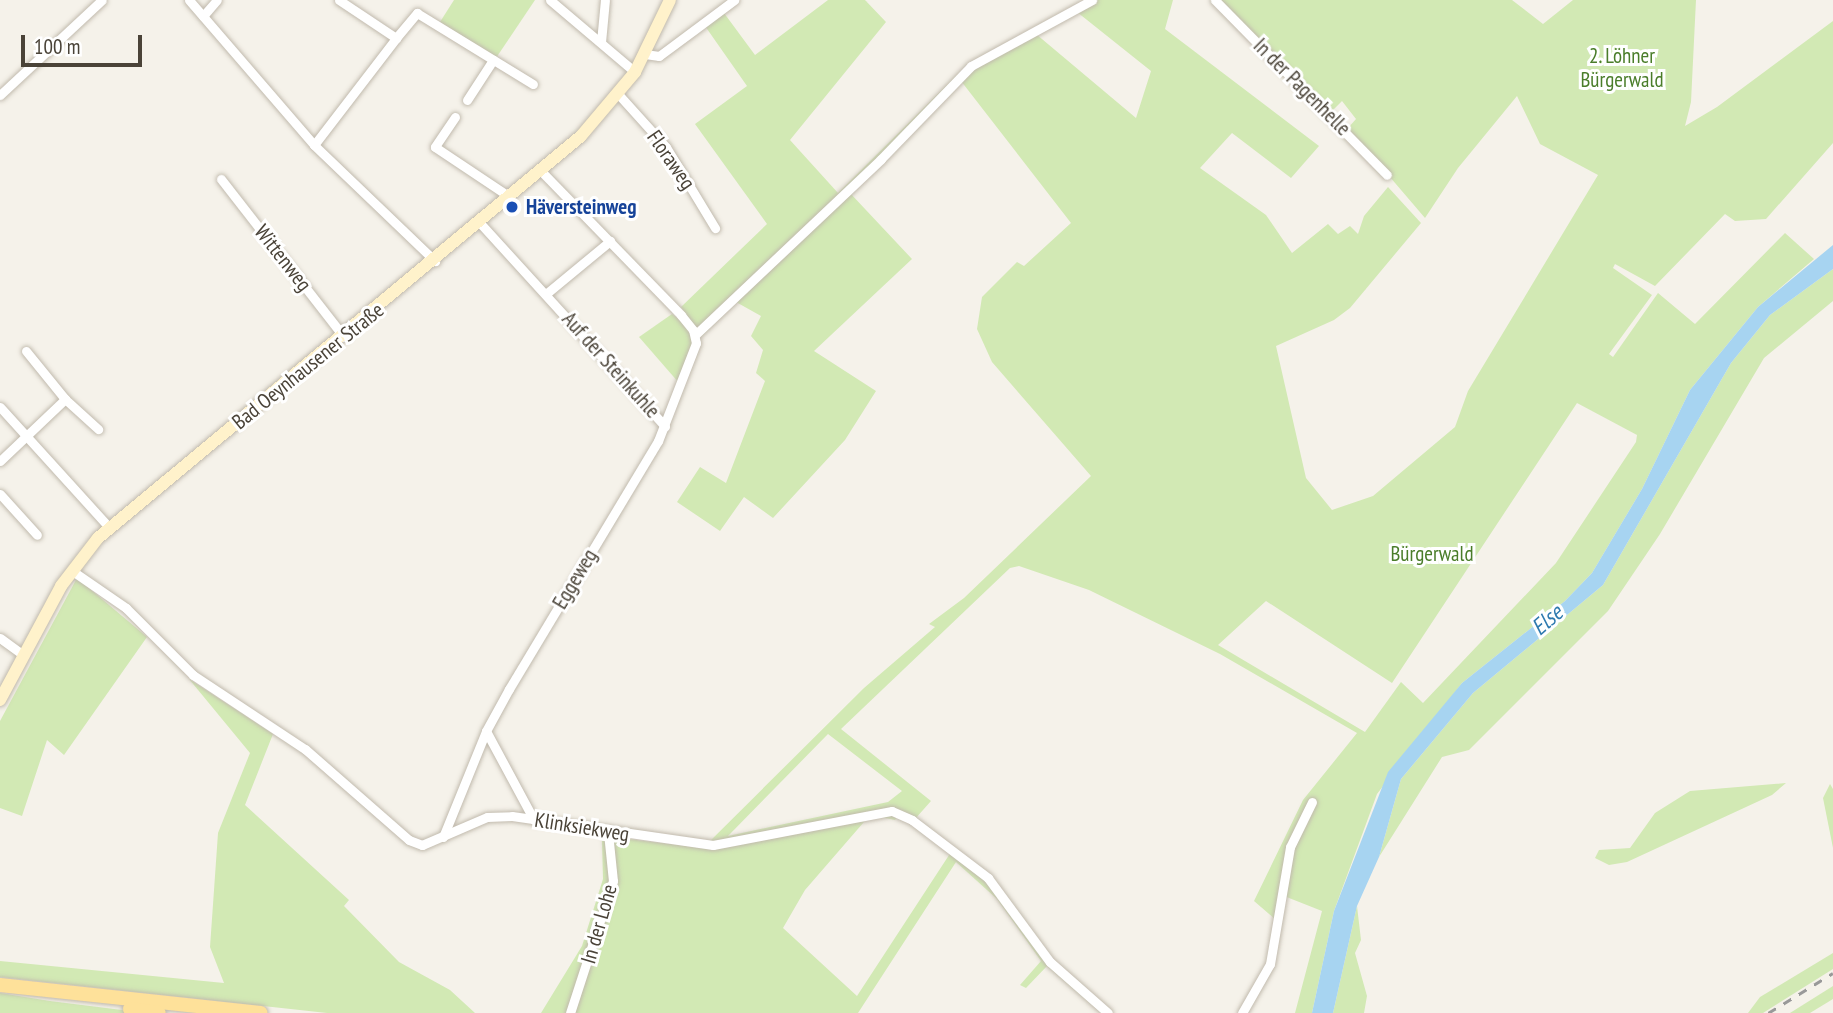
<!DOCTYPE html>
<meta charset="utf-8">
<style>
body{margin:0}
#map{position:relative;width:1833px;height:1013px;overflow:hidden;background:#f5f2ea;font-family:"PT Sans Narrow",sans-serif}
div>[style]{position:absolute}
.green>*{inset:0;background:#d2e9b4}
.water>*{inset:0;background:#a7d4f1}
.roads{filter:drop-shadow(0 0 2px #c1baad) drop-shadow(0 0 2px #c1baad)}
.street>*{height:9px;margin:-4.5px;padding:0 4.5px;transform-origin:4.5px;border-radius:4.5px;background:#fff}
.secondary>*{height:12px;margin:-6px;padding:0 6px;transform-origin:6px;border-radius:6px;background:#fff2cb}
.primary>*{height:14px;margin:-7px;padding:0 7px;transform-origin:7px;border-radius:7px;background:#fee19a}
.rail>*{height:2.5px;margin-top:-1.25px;transform-origin:0;background:repeating-linear-gradient(90deg,#999 0 9px,transparent 0 18px)}
.dots>*{width:19px;height:19px;translate:-50% -50%;box-sizing:border-box;border:4px solid #fff;border-radius:50%}
span{translate:-50% -50%;white-space:nowrap;text-align:center;line-height:1.15;-webkit-text-stroke:6px #fff;paint-order:stroke}
.park-label{font-size:21px;color:#4a7d2a}
.street-label{font-size:21px;color:#4a4338}
.transit-label{font-size:21px;color:#164399;font-weight:700}
.left{translate:0 -50%;text-align:left}
.water-label{font-size:23px;color:#2e7aaf;font-style:italic}
.scale{position:absolute;left:21px;top:35px;width:121px;height:32px;box-sizing:border-box;border:4px solid #4a4338;border-top:0;padding-left:9px;font-size:21px;line-height:24px;white-space:nowrap;color:#4a4338;-webkit-text-stroke:5px #fff;paint-order:stroke}
</style>
<div id="map">
<div class="green">
<div style="clip-path:polygon(454px 0,535px 0,496px 58px,440px 22px)"></div>
<div style="clip-path:polygon(evenodd,828px 0,865px 0,886px 22px,790px 140px,838px 193px,959px 73px,1085px 0,1173px 0,1165px 29px,1319px 146px,1291px 178px,1232px 133px,1200px 168px,1266px 215px,1292px 253px,1328px 224px,1338px 234px,1350px 226px,1358px 234px,1364px 216px,1388px 187px,1421px 223px,1350px 308px,1334px 320px,1276px 346px,1306px 478px,1332px 510px,1373px 496px,1455px 427px,1468px 391px,1598px 175px,1540px 144px,1517px 96px,1458px 168px,1425px 218px,1348px 128px,1356px 119px,1342px 101px,1332px 111px,1218px 0,1512px 0,1543px 24px,1573px 0,1696px 0,1691px 102px,1685px 126px,1717px 107px,1833px 21px,1833px 143px,1766px 219px,1735px 221px,1725px 214px,1655px 286px,1615px 264px,1613px 268px,1652px 295px,1609px 354px,1613px 357px,1658px 293px,1695px 324px,1785px 233px,1814px 259px,1758px 307px,1690px 390px,1642px 489px,1592px 573px,1565px 601px,1462px 683px,1377px 794px,1334px 911px,1312px 1013px,1295px 1013px,1322px 911px,1284px 896px,1276px 920px,1254px 901px,1303px 800px,1357px 733px,1220px 654px,1089px 590px,1019px 566px,1010px 568px,841px 729px,931px 801px,915px 819px,901px 812px,895px 820px,870px 815px,805px 890px,783px 928px,857px 996px,953px 849px,989px 878px,1051px 961px,1111px 1013px,1101px 1013px,1047px 966px,1026px 988px,1020px 985px,1041px 961px,997px 899px,956px 862px,858px 1013px,541px 1013px,582px 946px,603px 879px,602px 841px,628px 839px,703px 848px,864px 688px,935px 627px,929px 624px,964px 598px,1091px 476px,992px 362px,977px 329px,982px 297px,1017px 262px,1024px 266px,1071px 223px,961px 81px,850px 193px,912px 259px,814px 351px,876px 391px,845px 440px,773px 518px,744px 497px,720px 531px,677px 502px,700px 467px,726px 483px,765px 381px,756px 373px,763px 350px,751px 336px,761px 316px,736px 302px,701px 337px,681px 307px,767px 224px,695px 124px,747px 86px,705px 26px,724px 13px,755px 55px,828px 0,1077px 12px,1151px 71px,1136px 118px,1036px 34px,1077px 12px,828px 0,1577px 403px,1637px 435px,1636px 442px,1556px 563px,1423px 703px,1401px 682px,1365px 732px,1218px 645px,1266px 601px,1392px 683px,1577px 403px,828px 0,828px 734px,902px 791px,888px 802px,728px 836px,828px 734px)"></div>
<div style="clip-path:polygon(1833px 269px,1833px 301px,1764px 358px,1660px 534px,1608px 611px,1469px 750px,1442px 757px,1379px 857px,1401px 779px,1473px 693px,1603px 585px,1731px 363px,1770px 315px)"></div>
<div style="clip-path:polygon(672px 314px,688px 327px,694px 340px,679px 383px,639px 337px)"></div>
<div style="clip-path:polygon(77px 578px,147px 637px,64px 755px,47px 740px,22px 816px,0 808px,0 721px)"></div>
<div style="clip-path:polygon(189px 679px,273px 734px,245px 805px,349px 900px,344px 906px,399px 962px,450px 990px,475px 1013px,327px 1013px,0 977px,0 961px,224px 983px,210px 947px,218px 833px,250px 753px)"></div>
<div style="clip-path:polygon(1786px 783px,1772px 795px,1627px 862px,1609px 865px,1595px 858px,1599px 850px,1630px 848px,1655px 813px,1690px 791px)"></div>
<div style="clip-path:polygon(1830px 784px,1833px 789px,1833px 848px,1823px 798px)"></div>
<div style="clip-path:polygon(1357px 906px,1361px 940px,1355px 953px,1367px 996px,1364px 1013px,1333px 1013px)"></div>
<div style="clip-path:polygon(1833px 953px,1833px 969px,1763px 1013px,1748px 1013px,1760px 997px)"></div>
<div style="clip-path:polygon(1833px 986px,1833px 999px,1810px 1013px,1790px 1013px)"></div>
<div style="clip-path:polygon(0 993px,50px 1001px,146px 1013px,0 1013px)"></div>
</div>
<div class="water">
<div style="clip-path:polygon(1833px 245px,1833px 269px,1770px 315px,1731px 363px,1603px 585px,1473px 693px,1401px 779px,1379px 857px,1357px 906px,1333px 1013px,1312px 1013px,1334px 911px,1388px 772px,1462px 683px,1565px 601px,1592px 573px,1642px 489px,1690px 390px,1758px 307px)"></div>
</div>
<div class="roads">
<div class="street">
<div style="left:189px;top:0;width:191px;rotate:49.2deg"></div>
<div style="left:314px;top:145px;width:168px;rotate:43.8deg"></div>
<div style="left:339px;top:0;width:69px;rotate:33.7deg"></div>
<div style="left:396px;top:38px;width:33px;rotate:-50deg"></div>
<div style="left:417px;top:13px;width:136px;rotate:31.5deg"></div>
<div style="left:550px;top:0;width:111px;rotate:40.3deg"></div>
<div style="left:1215px;top:0;width:245px;rotate:45.5deg"></div>
<div style="left:203px;top:16px;width:21px;rotate:-49deg"></div>
<div style="left:601px;top:42px;width:42px;rotate:-84.6deg"></div>
<div style="left:645px;top:54px;width:14px;rotate:8deg"></div>
<div style="left:659px;top:56px;width:94px;rotate:-36.7deg"></div>
<div style="left:0;top:95px;width:139px;rotate:-43deg"></div>
<div style="left:619px;top:95px;width:70px;rotate:47.9deg"></div>
<div style="left:666px;top:147px;width:95px;rotate:58.8deg"></div>
<div style="left:467px;top:100px;width:48px;rotate:-57deg"></div>
<div style="left:455px;top:117px;width:36px;rotate:124deg"></div>
<div style="left:435px;top:147px;width:90px;rotate:33.7deg"></div>
<div style="left:314px;top:145px;width:135px;rotate:-52.5deg"></div>
<div style="left:221px;top:179px;width:200px;rotate:52.1deg"></div>
<div style="left:480px;top:223px;width:275px;rotate:47.7deg"></div>
<div style="left:547px;top:293px;width:82px;rotate:-39.5deg"></div>
<div style="left:695px;top:335px;width:256px;rotate:-43.4deg"></div>
<div style="left:881px;top:159px;width:129px;rotate:-45.9deg"></div>
<div style="left:971px;top:66px;width:138px;rotate:-28.6deg"></div>
<div style="left:26px;top:351px;width:62px;rotate:50.9deg"></div>
<div style="left:65px;top:399px;width:45px;rotate:42.3deg"></div>
<div style="left:0;top:407px;width:162px;rotate:47.8deg"></div>
<div style="left:0;top:461px;width:90px;rotate:-43.6deg"></div>
<div style="left:0;top:494px;width:55px;rotate:47.9deg"></div>
<div style="left:71px;top:570px;width:67px;rotate:34.6deg"></div>
<div style="left:126px;top:608px;width:95px;rotate:45deg"></div>
<div style="left:193px;top:675px;width:134px;rotate:33.5deg"></div>
<div style="left:305px;top:749px;width:138px;rotate:41.2deg"></div>
<div style="left:409px;top:840px;width:14px;rotate:21deg"></div>
<div style="left:422px;top:845px;width:71px;rotate:-23.3deg"></div>
<div style="left:487px;top:817px;width:25px;rotate:-2deg"></div>
<div style="left:512px;top:816px;width:203px;rotate:8.2deg"></div>
<div style="left:713px;top:845px;width:182px;rotate:-10.8deg"></div>
<div style="left:892px;top:811px;width:22px;rotate:24deg"></div>
<div style="left:912px;top:820px;width:96px;rotate:37.3deg"></div>
<div style="left:988px;top:878px;width:104px;rotate:53.6deg"></div>
<div style="left:1050px;top:962px;width:77px;rotate:41.3deg"></div>
<div style="left:0;top:638px;width:29px;rotate:36deg"></div>
<div style="left:486px;top:731px;width:101px;rotate:61.7deg"></div>
<div style="left:443px;top:837px;width:114px;rotate:-67.9deg"></div>
<div style="left:486px;top:731px;width:48px;rotate:-61.3deg"></div>
<div style="left:509px;top:689px;width:289px;rotate:-59deg"></div>
<div style="left:658px;top:441px;width:105px;rotate:-68.8deg"></div>
<div style="left:696px;top:343px;width:13px;rotate:-103deg"></div>
<div style="left:693px;top:330px;width:19px;rotate:-129deg"></div>
<div style="left:681px;top:315px;width:201px;rotate:-134.2deg"></div>
<div style="left:570px;top:1013px;width:139px;rotate:-72deg"></div>
<div style="left:613px;top:881px;width:48px;rotate:-95.9deg"></div>
<div style="left:1242px;top:1013px;width:56px;rotate:-60.3deg"></div>
<div style="left:1270px;top:964px;width:119px;rotate:-80.3deg"></div>
<div style="left:1290px;top:847px;width:50px;rotate:-63.9deg"></div>
</div>
<div class="secondary">
<div style="left:0;top:700px;width:129px;rotate:-61.8deg"></div>
<div style="left:61px;top:586px;width:61px;rotate:-52.4deg"></div>
<div style="left:98px;top:538px;width:628px;rotate:-39.77deg"></div>
<div style="left:581px;top:136px;width:84px;rotate:-49.8deg"></div>
<div style="left:635px;top:72px;width:80px;rotate:-64.1deg"></div>
</div>
<div class="primary">
<div style="left:0;top:985px;width:262px;rotate:6.1deg"></div>
<div style="left:130px;top:1009px;width:29px;rotate:8deg"></div>
</div>
</div>
<div class="rail">
<div style="left:1768px;top:1013px;width:76px;rotate:-31.6deg"></div>
</div>
<div class="dots">
<div style="left:512px;top:207px;background:#1a4fb4"></div>
</div>
<div class="park-label">
<span style="left:1622px;top:68px">2. Löhner<br>Bürgerwald</span>
<span style="left:1432px;top:554px">Bürgerwald</span>
</div>
<div class="street-label">
<span style="left:1302px;top:87px;rotate:45deg">In der Pagenhelle</span>
<span style="left:671px;top:160px;rotate:55deg">Floraweg</span>
<span style="left:283px;top:258px;rotate:52deg">Wittenweg</span>
<span style="left:611px;top:365px;rotate:48deg">Auf der Steinkuhle</span>
<span style="left:308px;top:366px;rotate:-39deg">Bad Oeynhausener Straße</span>
<span style="left:575px;top:579px;rotate:-59deg">Eggeweg</span>
<span style="left:582px;top:827px;rotate:9deg">Klinksiekweg</span>
<span style="left:599px;top:924px;rotate:-74deg">In der Lohe</span>
</div>
<div class="transit-label">
<span class="left" style="left:526px;top:207px">Häversteinweg</span>
</div>
<div class="water-label">
<span style="left:1547px;top:620px;rotate:-41deg">Else</span>
</div>
<div class="scale">100 m</div>
</div>
